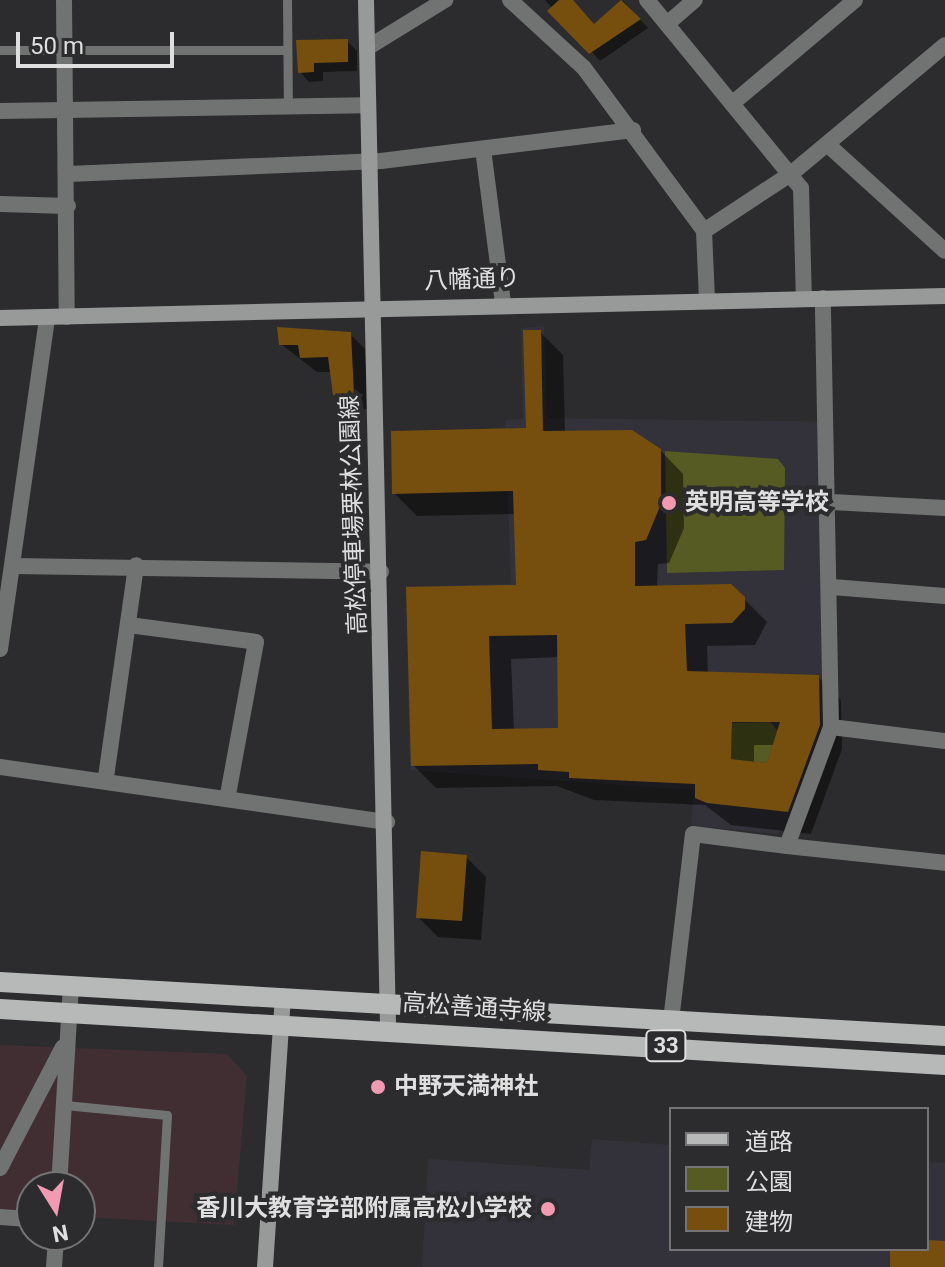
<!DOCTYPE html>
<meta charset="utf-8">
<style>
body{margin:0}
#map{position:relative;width:945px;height:1267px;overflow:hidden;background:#2c2c2e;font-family:Roboto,"Noto Sans JP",sans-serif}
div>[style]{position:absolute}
.commercial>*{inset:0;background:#412e33}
.built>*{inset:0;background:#33323a}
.green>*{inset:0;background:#565a23}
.shadow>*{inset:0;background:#0007}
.building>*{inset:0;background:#764f0f}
.lane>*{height:9px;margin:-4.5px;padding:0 4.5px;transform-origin:4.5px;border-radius:4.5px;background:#717372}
.street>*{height:16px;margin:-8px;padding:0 8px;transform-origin:8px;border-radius:8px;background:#717372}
.secondary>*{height:16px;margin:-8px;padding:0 8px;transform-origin:8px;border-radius:8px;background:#989a9a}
.primary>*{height:20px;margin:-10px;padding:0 10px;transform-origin:10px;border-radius:10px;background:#b6b9b8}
.dots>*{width:22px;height:22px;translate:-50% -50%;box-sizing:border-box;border:4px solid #2c2c2e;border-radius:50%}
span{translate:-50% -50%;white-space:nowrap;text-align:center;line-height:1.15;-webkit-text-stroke:8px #2c2c2e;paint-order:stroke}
.shield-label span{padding:2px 6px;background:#2c2c2e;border:2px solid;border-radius:6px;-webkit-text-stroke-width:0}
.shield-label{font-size:22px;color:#dfdfe0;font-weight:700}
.street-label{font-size:24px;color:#dfdfe0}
.poi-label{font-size:24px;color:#dfdfe0;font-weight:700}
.left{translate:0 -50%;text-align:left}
.right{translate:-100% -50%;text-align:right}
.legend{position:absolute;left:669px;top:1107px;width:260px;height:144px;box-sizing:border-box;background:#2c2c2e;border:2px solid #747475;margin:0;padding:10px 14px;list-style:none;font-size:24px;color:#dfdfe0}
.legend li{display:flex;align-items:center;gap:16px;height:40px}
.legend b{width:40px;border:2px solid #747475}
.north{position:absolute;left:16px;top:1171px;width:80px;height:80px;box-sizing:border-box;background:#2c2c2e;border:2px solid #747475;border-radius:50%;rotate:169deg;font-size:22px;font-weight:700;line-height:32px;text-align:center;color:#dfdfe0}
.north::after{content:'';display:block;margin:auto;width:28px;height:36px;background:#f19ab1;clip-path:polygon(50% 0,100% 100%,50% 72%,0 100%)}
.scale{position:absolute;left:16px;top:32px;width:158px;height:36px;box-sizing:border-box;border:4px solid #dfdfe0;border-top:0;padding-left:10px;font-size:24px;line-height:28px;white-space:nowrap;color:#dfdfe0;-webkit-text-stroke:6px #2c2c2e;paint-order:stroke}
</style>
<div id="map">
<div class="commercial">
<div style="clip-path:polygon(0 1045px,227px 1054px,247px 1076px,234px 1225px,80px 1217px,80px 1187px,32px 1187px,32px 1215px,0 1213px)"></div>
</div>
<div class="built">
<div style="clip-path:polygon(544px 326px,547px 418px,828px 422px,832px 714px,793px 824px,777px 834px,691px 825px,694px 790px,410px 770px,406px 586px,511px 584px,505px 420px,523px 419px,521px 328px)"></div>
<div style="clip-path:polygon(592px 1139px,671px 1145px,671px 1249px,927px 1249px,927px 1162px,945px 1163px,945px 1267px,422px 1267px,428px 1159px,589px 1170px)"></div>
</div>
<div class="green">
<div style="clip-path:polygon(665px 451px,778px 459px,785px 468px,784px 570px,667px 573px)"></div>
<div style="clip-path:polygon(770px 722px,778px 731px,767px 763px,731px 759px,732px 723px)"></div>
</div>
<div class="shadow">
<div style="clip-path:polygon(545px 0,571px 0,594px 26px,623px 1px,648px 28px,600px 61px)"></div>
<div style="clip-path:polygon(347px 41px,357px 51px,357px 71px,323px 72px,323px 81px,309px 82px,300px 72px,298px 42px)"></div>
<div style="clip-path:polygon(evenodd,540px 332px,563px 355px,565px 433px,660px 450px,683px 474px,684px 528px,669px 563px,658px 564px,657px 588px,743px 598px,767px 622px,755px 645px,707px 646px,708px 674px,818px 677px,841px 700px,842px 749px,811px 834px,731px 825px,705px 805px,594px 800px,557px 786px,436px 788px,413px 765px,518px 587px,515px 514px,417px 516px,394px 493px,528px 430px,540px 332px,559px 657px,560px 730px,514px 730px,511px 659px,559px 657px,540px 332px,754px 745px,775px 745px,769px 765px,754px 763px,754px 745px)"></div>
<div style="clip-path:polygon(350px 334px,365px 349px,368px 409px,350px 409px,335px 394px,332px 372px,317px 372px,281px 344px)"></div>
<div style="clip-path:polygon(466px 857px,486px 877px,481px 940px,438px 937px,418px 917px)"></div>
</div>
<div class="building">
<div style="clip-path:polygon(559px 0,573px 0,594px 24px,621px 0,641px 19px,589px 54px,547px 11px)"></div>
<div style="clip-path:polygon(348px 39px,348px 62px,314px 63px,314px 72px,298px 73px,296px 40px)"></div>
<div style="clip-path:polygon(277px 327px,351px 332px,354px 395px,333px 395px,328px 357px,300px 358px,298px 345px,279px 345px)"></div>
<div style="clip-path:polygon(evenodd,523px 330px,541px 330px,543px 431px,632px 430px,661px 449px,661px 504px,646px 540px,635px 542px,635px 586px,731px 584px,745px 597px,745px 609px,732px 623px,685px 624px,687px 671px,819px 675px,820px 725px,788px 812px,707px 803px,695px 798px,695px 784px,569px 778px,569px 772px,538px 770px,538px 764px,411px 766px,406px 587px,516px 585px,513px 491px,392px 494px,391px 431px,526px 428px,523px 330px,557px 635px,558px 728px,492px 729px,489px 636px,557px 635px,523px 330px,732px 722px,780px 722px,767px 763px,731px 759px,732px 722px)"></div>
<div style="clip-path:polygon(421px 851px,467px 855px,462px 921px,416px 918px)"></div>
<div style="clip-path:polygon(927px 1240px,945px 1241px,945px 1267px,890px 1267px,890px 1249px,927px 1249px)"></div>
</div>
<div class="lane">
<div style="left:287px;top:0;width:109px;rotate:89.5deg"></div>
<div style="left:0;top:50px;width:287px"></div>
<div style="left:65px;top:1105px;width:102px;rotate:5.6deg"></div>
<div style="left:167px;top:1115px;width:152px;rotate:93.4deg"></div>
</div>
<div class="street">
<div style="left:64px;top:0;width:317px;rotate:89.5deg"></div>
<div style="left:510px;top:0;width:100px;rotate:42.6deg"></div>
<div style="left:584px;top:68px;width:202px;rotate:53.6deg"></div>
<div style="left:704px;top:231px;width:70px;rotate:87.5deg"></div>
<div style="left:647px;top:0;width:243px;rotate:50.7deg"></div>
<div style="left:801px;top:188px;width:111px;rotate:88.5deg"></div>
<div style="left:667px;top:24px;width:37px;rotate:-41deg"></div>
<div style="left:367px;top:48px;width:92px;rotate:-31.6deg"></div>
<div style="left:734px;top:102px;width:158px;rotate:-40.1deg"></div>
<div style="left:0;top:111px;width:366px;rotate:-0.9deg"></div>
<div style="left:827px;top:144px;width:159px;rotate:42.2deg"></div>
<div style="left:483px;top:149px;width:155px;rotate:82.6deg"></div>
<div style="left:68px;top:174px;width:313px;rotate:-2.4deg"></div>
<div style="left:381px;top:161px;width:254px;rotate:-7deg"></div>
<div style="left:0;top:204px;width:68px;rotate:1.7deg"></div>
<div style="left:704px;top:231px;width:105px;rotate:-33.4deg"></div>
<div style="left:792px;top:173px;width:199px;rotate:-39.9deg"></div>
<div style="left:831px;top:502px;width:114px;rotate:3deg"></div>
<div style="left:13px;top:566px;width:368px;rotate:0.9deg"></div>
<div style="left:832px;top:587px;width:113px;rotate:4.6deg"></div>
<div style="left:129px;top:625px;width:128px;rotate:7.6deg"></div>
<div style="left:256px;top:642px;width:156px;rotate:100.4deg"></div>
<div style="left:0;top:649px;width:335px;rotate:-81.9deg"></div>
<div style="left:831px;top:727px;width:115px;rotate:7deg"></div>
<div style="left:0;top:767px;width:391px;rotate:8.1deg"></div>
<div style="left:106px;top:777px;width:214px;rotate:-81.9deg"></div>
<div style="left:787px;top:846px;width:159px;rotate:6.1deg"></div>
<div style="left:671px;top:1021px;width:188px;rotate:-83.3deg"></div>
<div style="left:693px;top:834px;width:95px;rotate:7.3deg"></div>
<div style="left:787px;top:846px;width:127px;rotate:-69.7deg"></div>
<div style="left:831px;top:727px;width:429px;rotate:-91.1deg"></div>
<div style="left:0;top:1168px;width:136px;rotate:-62.5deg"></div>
<div style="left:59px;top:1187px;width:202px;rotate:-86.6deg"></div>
<div style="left:0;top:1217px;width:32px;rotate:4deg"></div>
<div style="left:54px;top:1267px;width:32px;rotate:-86deg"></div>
</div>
<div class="secondary">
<div style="left:366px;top:0;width:1028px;rotate:88.77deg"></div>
<div style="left:0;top:318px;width:945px;rotate:-1.33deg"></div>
<div style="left:265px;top:1267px;width:271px;rotate:-86.2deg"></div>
</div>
<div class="primary">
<div style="left:0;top:982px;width:947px;rotate:3.27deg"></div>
<div style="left:0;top:1009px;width:947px;rotate:3.39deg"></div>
</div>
<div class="dots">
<div style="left:669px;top:503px;background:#f19ab1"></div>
<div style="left:378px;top:1087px;background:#f19ab1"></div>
<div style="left:548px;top:1209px;background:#f19ab1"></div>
</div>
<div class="shield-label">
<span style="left:666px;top:1046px">33</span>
</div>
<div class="street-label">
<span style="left:472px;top:280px;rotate:-2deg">八幡通り</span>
<span style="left:354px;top:515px;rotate:-92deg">高松停車場栗林公園線</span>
<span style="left:474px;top:1008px;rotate:4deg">高松善通寺線</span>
</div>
<div class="poi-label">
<span class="left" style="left:685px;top:503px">英明高等学校</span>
<span class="left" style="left:394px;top:1087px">中野天満神社</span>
<span class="right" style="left:532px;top:1209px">香川大教育学部附属高松小学校</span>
</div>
<ul class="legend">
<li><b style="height:10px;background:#b6b9b8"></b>道路</li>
<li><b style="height:22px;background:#565a23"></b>公園</li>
<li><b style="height:22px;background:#764f0f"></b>建物</li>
</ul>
<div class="north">N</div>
<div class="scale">50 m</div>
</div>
